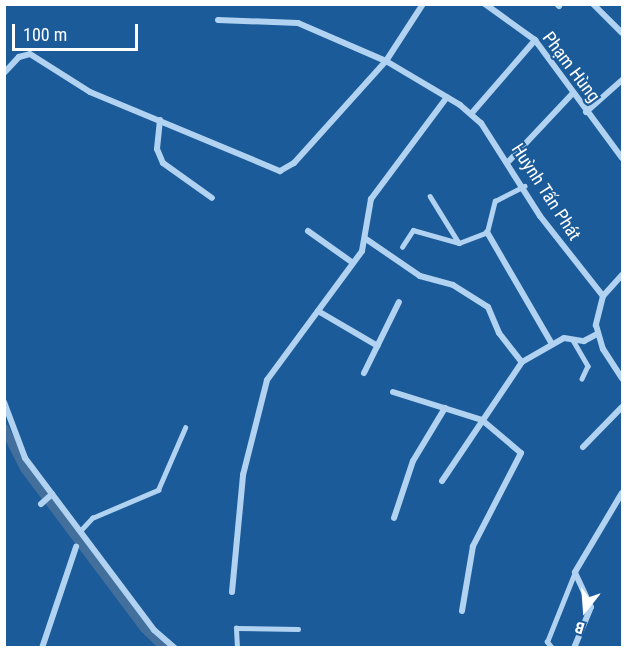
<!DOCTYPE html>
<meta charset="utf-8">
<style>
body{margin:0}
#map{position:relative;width:627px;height:652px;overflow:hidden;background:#1b5b99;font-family:"Roboto Condensed",sans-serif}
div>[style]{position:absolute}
.canal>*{height:9px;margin:-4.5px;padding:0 4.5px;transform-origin:4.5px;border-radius:4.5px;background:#426f9b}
.lane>*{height:4.5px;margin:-2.25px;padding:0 2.25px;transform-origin:2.25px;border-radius:2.25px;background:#b1d2f0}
.street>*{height:6px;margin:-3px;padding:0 3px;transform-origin:3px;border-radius:3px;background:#b1d2f0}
span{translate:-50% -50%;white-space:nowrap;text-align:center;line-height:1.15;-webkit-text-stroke:4.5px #1b5b99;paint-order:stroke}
.street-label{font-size:18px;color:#fff}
.frame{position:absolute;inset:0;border:6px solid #fff;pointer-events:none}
.north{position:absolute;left:555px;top:580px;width:60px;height:60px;-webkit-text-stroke:4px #1b5b99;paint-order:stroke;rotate:197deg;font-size:16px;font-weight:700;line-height:24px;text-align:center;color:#fff}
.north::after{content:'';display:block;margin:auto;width:21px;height:27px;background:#fff;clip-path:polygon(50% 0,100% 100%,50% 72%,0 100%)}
.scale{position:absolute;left:12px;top:24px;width:126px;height:27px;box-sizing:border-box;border:3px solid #fff;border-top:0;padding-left:8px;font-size:18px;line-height:21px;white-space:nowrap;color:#fff;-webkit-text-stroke:4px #1b5b99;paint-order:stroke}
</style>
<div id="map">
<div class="canal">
<div style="left:4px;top:428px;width:45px;rotate:63.4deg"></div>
<div style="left:24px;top:468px;width:200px;rotate:53.1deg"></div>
<div style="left:144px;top:628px;width:29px;rotate:44deg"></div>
</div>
<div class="lane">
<div style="left:430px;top:196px;width:55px;rotate:58.3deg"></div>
<div style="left:459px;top:243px;width:30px;rotate:-21deg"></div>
<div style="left:487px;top:232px;width:32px;rotate:-76deg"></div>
<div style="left:495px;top:201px;width:33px;rotate:-27deg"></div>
<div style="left:402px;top:247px;width:20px;rotate:-57deg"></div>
<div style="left:413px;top:230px;width:48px;rotate:15.8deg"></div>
<div style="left:573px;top:340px;width:30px;rotate:60deg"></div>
<div style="left:588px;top:366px;width:14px;rotate:115deg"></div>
<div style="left:80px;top:531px;width:18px;rotate:-47deg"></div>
<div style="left:92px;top:518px;width:72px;rotate:-23deg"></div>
<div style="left:158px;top:490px;width:68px;rotate:-66.5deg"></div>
<div style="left:237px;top:648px;width:20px;rotate:-93deg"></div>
<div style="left:236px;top:628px;width:62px;rotate:0.9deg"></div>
<div style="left:552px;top:648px;width:8px;rotate:-130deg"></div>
<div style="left:547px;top:642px;width:75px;rotate:-68.2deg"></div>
</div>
<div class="street">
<div style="left:485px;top:4px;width:62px;rotate:35.8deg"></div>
<div style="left:535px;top:40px;width:147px;rotate:53.6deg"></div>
<div style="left:557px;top:4px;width:3px;rotate:45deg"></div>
<div style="left:593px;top:4px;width:41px;rotate:45deg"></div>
<div style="left:218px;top:20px;width:80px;rotate:2.1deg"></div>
<div style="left:298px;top:23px;width:96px;rotate:23.4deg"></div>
<div style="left:386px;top:61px;width:86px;rotate:30.7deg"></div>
<div style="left:460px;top:105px;width:28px;rotate:41deg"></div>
<div style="left:481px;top:123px;width:110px;rotate:57.6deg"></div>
<div style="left:540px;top:216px;width:102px;rotate:51.8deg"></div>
<div style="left:4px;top:73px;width:22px;rotate:-47deg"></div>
<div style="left:19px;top:57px;width:11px;rotate:-15deg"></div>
<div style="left:30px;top:54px;width:71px;rotate:32.3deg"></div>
<div style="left:90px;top:92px;width:206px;rotate:22.6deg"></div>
<div style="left:280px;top:171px;width:16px;rotate:-30deg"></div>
<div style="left:294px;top:163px;width:137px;rotate:-48deg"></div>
<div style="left:386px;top:61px;width:68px;rotate:-57deg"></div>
<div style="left:586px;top:112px;width:48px;rotate:-41.6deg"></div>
<div style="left:471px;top:114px;width:98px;rotate:-49.1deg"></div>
<div style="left:160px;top:120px;width:29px;rotate:96deg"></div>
<div style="left:157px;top:149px;width:15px;rotate:67deg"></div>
<div style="left:163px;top:163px;width:60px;rotate:35.5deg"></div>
<div style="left:509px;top:161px;width:93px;rotate:-46.7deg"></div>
<div style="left:308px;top:231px;width:55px;rotate:35.4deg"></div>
<div style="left:487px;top:232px;width:129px;rotate:59.9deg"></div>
<div style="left:366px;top:239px;width:65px;rotate:34.4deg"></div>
<div style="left:420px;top:276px;width:34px;rotate:15deg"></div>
<div style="left:453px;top:285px;width:41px;rotate:32.2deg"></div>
<div style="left:488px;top:307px;width:28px;rotate:67deg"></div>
<div style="left:499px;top:333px;width:37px;rotate:52deg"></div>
<div style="left:622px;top:275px;width:28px;rotate:132deg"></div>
<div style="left:603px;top:296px;width:30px;rotate:104deg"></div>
<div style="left:596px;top:325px;width:25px;rotate:74deg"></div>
<div style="left:603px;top:349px;width:35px;rotate:57deg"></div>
<div style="left:318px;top:311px;width:69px;rotate:30.3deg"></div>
<div style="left:364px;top:373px;width:79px;rotate:-63.8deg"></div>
<div style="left:393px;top:392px;width:93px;rotate:17.5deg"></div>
<div style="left:482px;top:420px;width:51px;rotate:40.2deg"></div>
<div style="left:521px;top:453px;width:105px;rotate:117.3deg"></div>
<div style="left:473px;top:546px;width:66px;rotate:99.6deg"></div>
<div style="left:4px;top:402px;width:60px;rotate:69.4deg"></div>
<div style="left:25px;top:458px;width:215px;rotate:53.1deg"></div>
<div style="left:154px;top:630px;width:28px;rotate:41deg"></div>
<div style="left:583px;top:447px;width:56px;rotate:-45.7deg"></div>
<div style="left:442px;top:481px;width:143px;rotate:-56.1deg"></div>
<div style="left:522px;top:362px;width:48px;rotate:-29.7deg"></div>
<div style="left:564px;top:338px;width:20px;rotate:9deg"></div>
<div style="left:584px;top:341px;width:15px;rotate:-28deg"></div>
<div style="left:41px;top:504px;width:15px;rotate:-42deg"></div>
<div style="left:394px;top:518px;width:60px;rotate:-71.6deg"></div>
<div style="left:413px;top:461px;width:62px;rotate:-58.9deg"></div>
<div style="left:232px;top:592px;width:118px;rotate:-84.6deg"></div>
<div style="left:243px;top:475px;width:98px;rotate:-75.8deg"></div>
<div style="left:267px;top:380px;width:160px;rotate:-53.6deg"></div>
<div style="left:362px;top:251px;width:53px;rotate:-80.2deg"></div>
<div style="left:371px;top:199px;width:127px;rotate:-53.3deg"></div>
<div style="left:42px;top:648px;width:107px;rotate:-71.4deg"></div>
<div style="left:574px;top:648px;width:44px;rotate:-67.5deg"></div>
<div style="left:591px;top:607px;width:38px;rotate:-115deg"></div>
<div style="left:575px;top:572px;width:92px;rotate:-59.3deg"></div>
</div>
<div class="street-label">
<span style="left:571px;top:67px;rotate:53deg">Phạm Hùng</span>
<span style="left:546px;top:192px;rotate:57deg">Huỳnh Tấn Phát</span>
</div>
<div class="frame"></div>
<div class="north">B</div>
<div class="scale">100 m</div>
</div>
